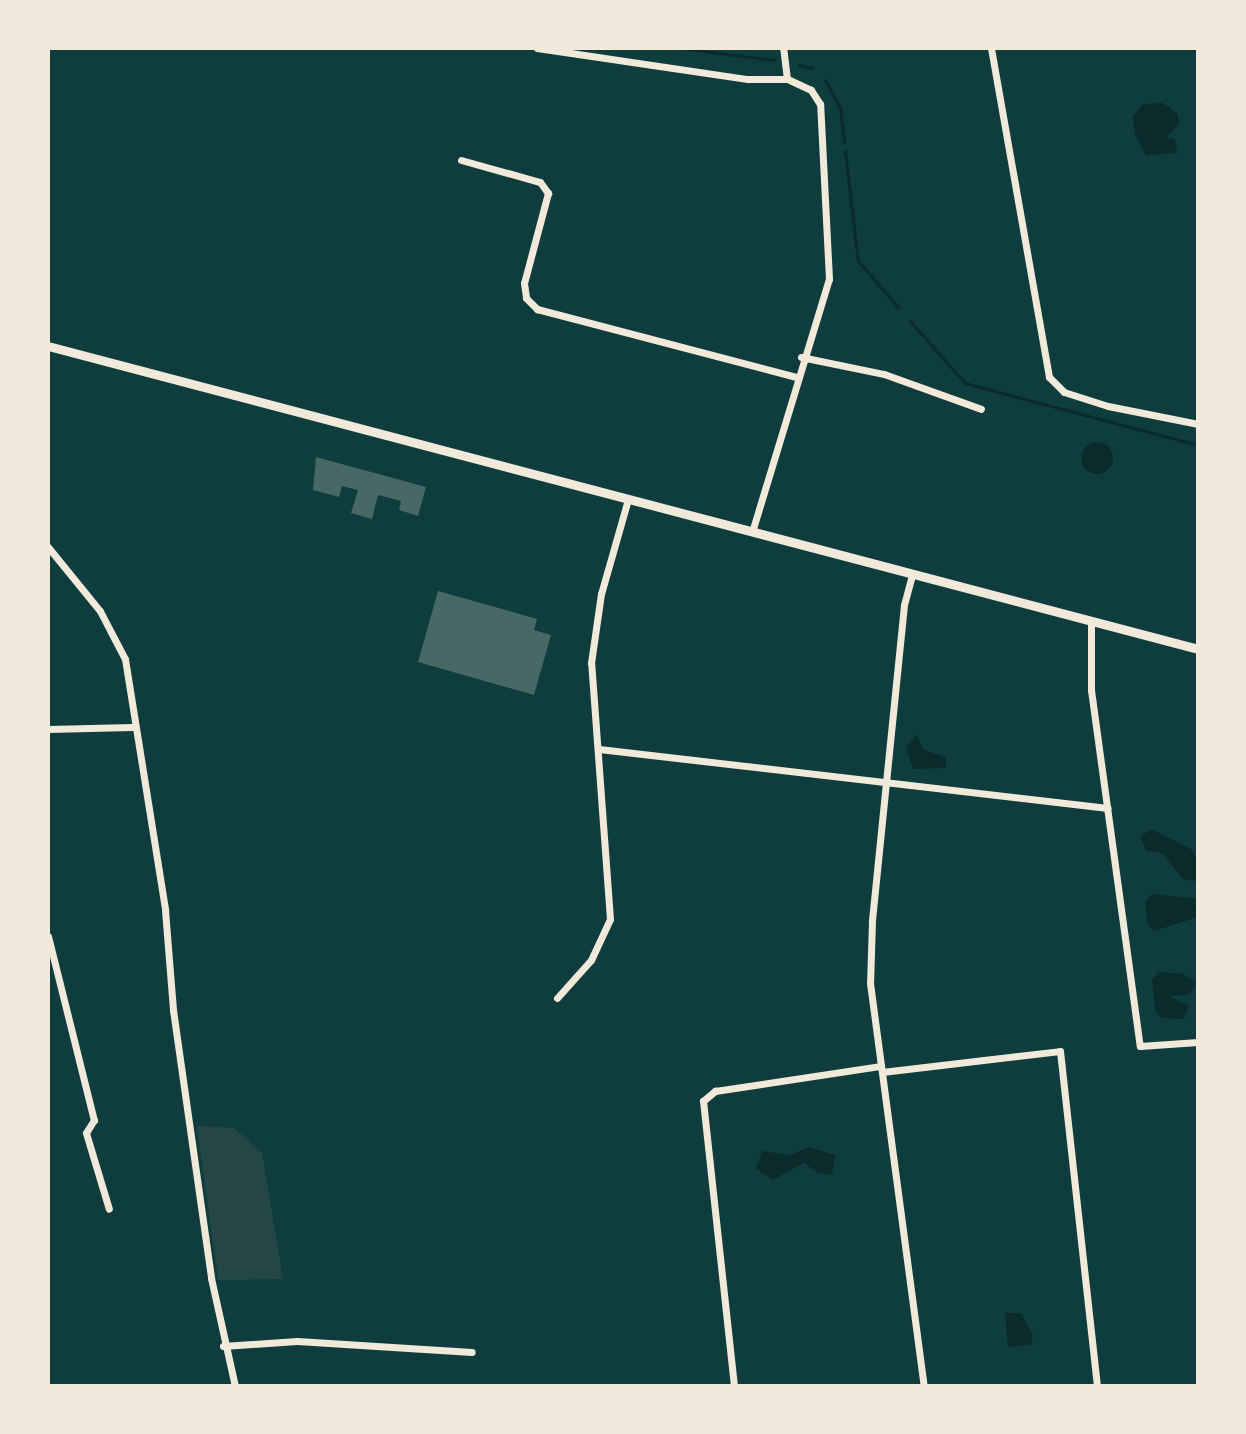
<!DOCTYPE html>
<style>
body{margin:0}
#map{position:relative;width:1246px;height:1434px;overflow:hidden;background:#0f3d3e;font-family:Jost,sans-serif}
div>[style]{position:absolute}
.green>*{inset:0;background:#244646}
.water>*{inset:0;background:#0a2a2b}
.round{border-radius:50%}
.stream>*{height:3px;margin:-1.5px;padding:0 1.5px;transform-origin:1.5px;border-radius:1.5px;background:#0a2a2b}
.building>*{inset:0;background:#486865}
.minor>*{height:7px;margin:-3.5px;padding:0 3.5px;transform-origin:3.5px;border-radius:3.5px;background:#f1e9da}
.secondary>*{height:9px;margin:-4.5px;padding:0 4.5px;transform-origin:4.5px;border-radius:4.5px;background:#f1e9da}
span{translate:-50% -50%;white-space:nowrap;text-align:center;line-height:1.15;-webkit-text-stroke:8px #f1e9da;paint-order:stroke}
.frame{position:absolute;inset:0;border:50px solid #f1e9da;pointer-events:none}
</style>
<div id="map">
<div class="green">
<div style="clip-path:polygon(197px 1126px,234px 1128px,262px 1153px,283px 1279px,218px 1280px)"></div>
</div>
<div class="water">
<div style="clip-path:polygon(1163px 103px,1177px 113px,1179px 123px,1166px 138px,1175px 139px,1177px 153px,1146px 155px,1135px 134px,1133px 116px,1143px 104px)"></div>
<div class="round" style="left:1081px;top:442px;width:32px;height:32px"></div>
<div style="clip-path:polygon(917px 735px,923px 750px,946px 757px,946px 768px,913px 769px,906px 746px)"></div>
<div style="clip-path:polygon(1151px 829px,1191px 849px,1198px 862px,1198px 881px,1184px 880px,1162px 853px,1146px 851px,1140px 837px)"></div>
<div style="clip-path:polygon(1152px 894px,1198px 899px,1198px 917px,1154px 931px,1147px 923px,1145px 902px)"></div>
<div style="clip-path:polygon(1159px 972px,1183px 974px,1197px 983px,1188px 995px,1169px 996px,1189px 1006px,1184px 1019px,1161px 1018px,1155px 1010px,1152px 979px)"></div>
<div style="clip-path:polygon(809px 1147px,835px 1155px,832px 1174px,819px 1174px,804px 1163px,773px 1180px,756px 1169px,762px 1151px,790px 1155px)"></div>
<div style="clip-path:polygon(1005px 1313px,1021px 1313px,1033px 1336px,1031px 1345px,1008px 1347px)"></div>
</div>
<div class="stream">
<div style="left:687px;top:49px;width:88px;rotate:7.2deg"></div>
<div style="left:799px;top:65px;width:13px;rotate:13deg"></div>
<div style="left:825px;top:80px;width:32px;rotate:62deg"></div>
<div style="left:840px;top:108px;width:34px;rotate:83deg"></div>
<div style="left:845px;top:151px;width:111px;rotate:83.3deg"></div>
<div style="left:858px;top:261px;width:61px;rotate:49deg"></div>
<div style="left:910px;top:321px;width:83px;rotate:48.4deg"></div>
<div style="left:965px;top:383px;width:241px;rotate:14.9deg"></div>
</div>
<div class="building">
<div style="clip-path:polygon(316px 457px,426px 487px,418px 516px,399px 510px,401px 501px,378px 495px,372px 519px,351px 513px,358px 490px,342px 486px,339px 497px,313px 490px)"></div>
<div style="clip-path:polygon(438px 591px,537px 619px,534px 630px,551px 635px,534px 695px,418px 662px)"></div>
</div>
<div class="minor">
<div style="left:537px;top:48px;width:213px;rotate:8.4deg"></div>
<div style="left:748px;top:79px;width:39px"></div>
<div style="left:991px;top:48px;width:334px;rotate:80deg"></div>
<div style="left:1049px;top:377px;width:21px;rotate:45deg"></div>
<div style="left:1064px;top:392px;width:46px;rotate:17.7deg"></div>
<div style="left:1108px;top:406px;width:92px;rotate:11.3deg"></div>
<div style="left:461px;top:160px;width:82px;rotate:15.6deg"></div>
<div style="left:540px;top:182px;width:14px;rotate:54deg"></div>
<div style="left:548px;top:193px;width:93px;rotate:104.9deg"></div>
<div style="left:524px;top:283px;width:15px;rotate:82deg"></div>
<div style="left:526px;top:298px;width:16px;rotate:45deg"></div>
<div style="left:537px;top:309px;width:268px;rotate:14.7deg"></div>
<div style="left:801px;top:357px;width:85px;rotate:11.6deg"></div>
<div style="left:884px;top:374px;width:103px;rotate:19.8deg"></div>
<div style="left:752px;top:532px;width:264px;rotate:-73.1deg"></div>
<div style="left:829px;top:279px;width:175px;rotate:-92.9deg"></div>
<div style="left:820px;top:104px;width:17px;rotate:-123deg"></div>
<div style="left:811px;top:90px;width:26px;rotate:-155deg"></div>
<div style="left:787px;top:79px;width:31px;rotate:-97deg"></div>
<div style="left:48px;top:547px;width:82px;rotate:50.9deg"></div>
<div style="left:100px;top:611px;width:54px;rotate:62.5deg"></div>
<div style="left:125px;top:659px;width:254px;rotate:80.9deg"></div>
<div style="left:165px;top:910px;width:100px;rotate:85.4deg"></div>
<div style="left:173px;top:1010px;width:271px;rotate:81.9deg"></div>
<div style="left:211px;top:1278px;width:111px;rotate:77.5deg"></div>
<div style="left:912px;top:575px;width:31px;rotate:105deg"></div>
<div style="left:904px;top:605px;width:318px;rotate:95.8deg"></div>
<div style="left:872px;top:921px;width:62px;rotate:91.8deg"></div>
<div style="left:870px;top:983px;width:407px;rotate:82.4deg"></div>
<div style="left:1091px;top:622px;width:68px;rotate:90deg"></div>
<div style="left:1091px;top:690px;width:359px;rotate:82.2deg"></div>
<div style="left:1140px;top:1046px;width:58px;rotate:-3.9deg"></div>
<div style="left:48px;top:729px;width:84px;rotate:-1.4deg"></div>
<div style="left:599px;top:749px;width:512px;rotate:6.61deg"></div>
<div style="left:48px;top:936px;width:190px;rotate:76deg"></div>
<div style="left:94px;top:1120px;width:15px;rotate:122deg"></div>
<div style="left:86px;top:1133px;width:79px;rotate:73.2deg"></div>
<div style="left:557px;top:998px;width:51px;rotate:-48.2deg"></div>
<div style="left:591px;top:960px;width:45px;rotate:-65.1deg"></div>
<div style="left:610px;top:919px;width:257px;rotate:-94.2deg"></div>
<div style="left:591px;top:663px;width:70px;rotate:-81.8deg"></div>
<div style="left:601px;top:594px;width:99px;rotate:-74.1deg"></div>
<div style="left:882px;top:1072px;width:179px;rotate:-6.7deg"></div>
<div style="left:1060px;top:1051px;width:337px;rotate:83.7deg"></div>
<div style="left:223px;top:1346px;width:74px;rotate:-3.9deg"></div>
<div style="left:297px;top:1341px;width:175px;rotate:3.6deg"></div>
<div style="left:734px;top:1386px;width:287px;rotate:-96.2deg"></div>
<div style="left:703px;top:1101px;width:16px;rotate:-40deg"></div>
<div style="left:715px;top:1091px;width:168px;rotate:-8.6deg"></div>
</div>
<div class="secondary">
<div style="left:48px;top:346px;width:1189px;rotate:14.76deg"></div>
</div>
<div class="frame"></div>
</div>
